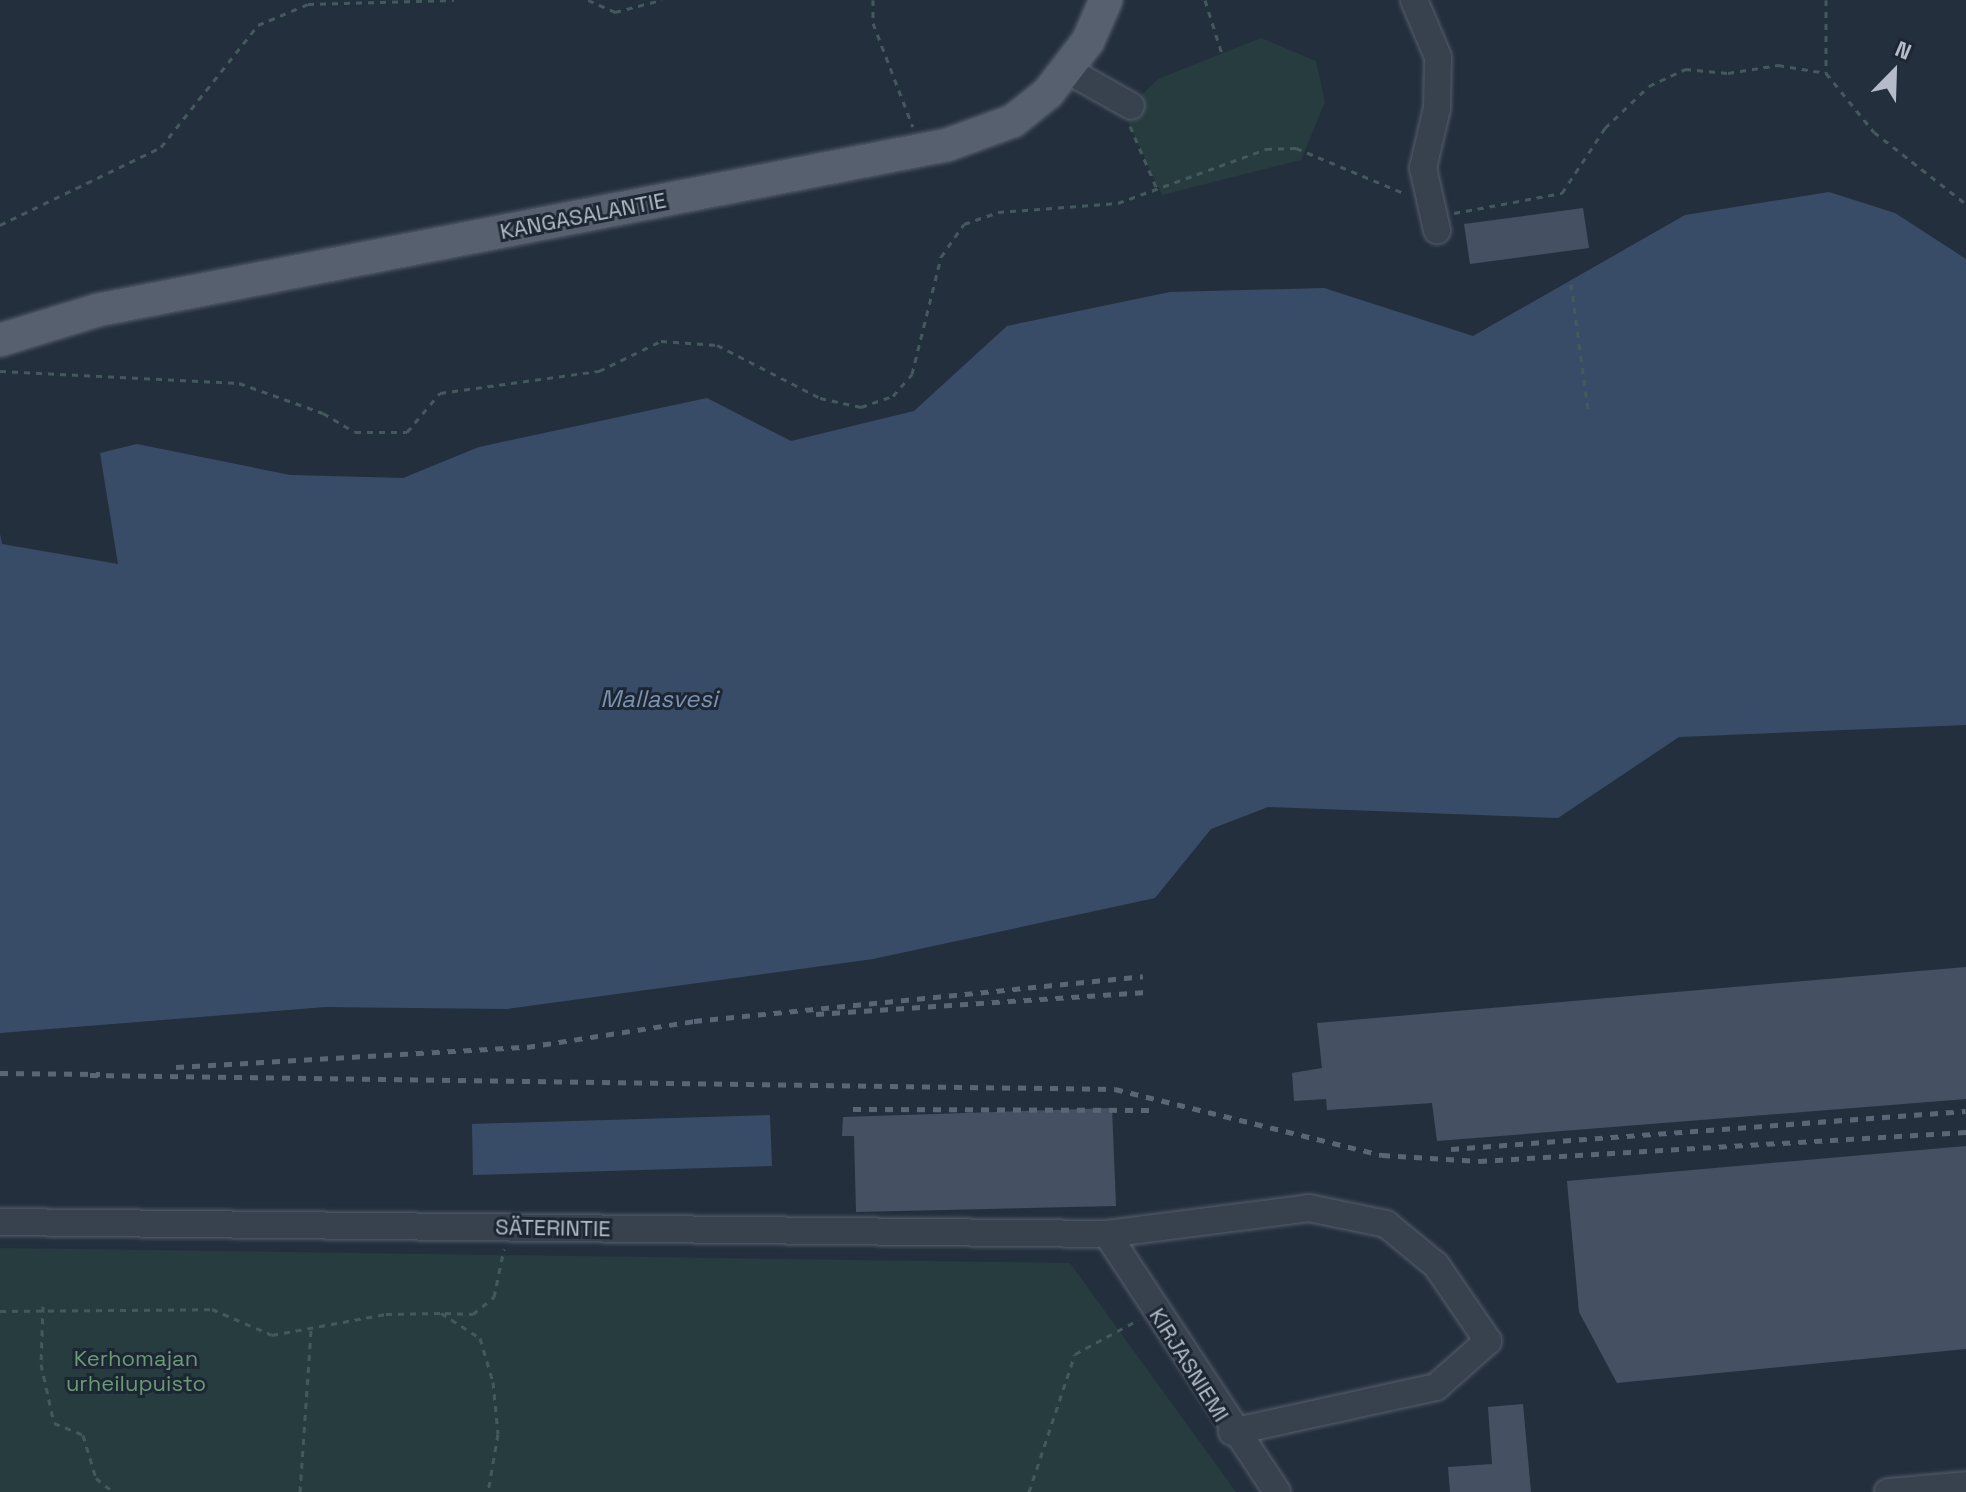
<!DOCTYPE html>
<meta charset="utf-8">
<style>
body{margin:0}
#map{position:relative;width:1966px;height:1492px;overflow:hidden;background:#242f3e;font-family:"Space Grotesk",sans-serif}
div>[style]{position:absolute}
.green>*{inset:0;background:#263c3f}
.water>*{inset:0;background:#394c67}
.building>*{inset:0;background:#455162}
.path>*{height:3px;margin-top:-1.5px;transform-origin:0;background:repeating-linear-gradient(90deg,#44595c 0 6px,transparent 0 12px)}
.roads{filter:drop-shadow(0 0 2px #565f6c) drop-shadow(0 0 2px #565f6c)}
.minor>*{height:26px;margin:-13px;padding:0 13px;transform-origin:13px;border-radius:13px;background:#38414e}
.major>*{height:32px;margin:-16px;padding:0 16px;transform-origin:16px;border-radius:16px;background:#56606e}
.rail>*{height:5px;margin-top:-2.5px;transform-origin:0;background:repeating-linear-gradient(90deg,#5a6575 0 8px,transparent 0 16px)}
span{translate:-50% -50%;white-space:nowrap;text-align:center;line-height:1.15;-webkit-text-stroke:6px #1d2633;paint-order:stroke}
.street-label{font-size:22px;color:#b4bcc9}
.park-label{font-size:22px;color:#6b9a76}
.water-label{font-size:24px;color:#7c92b1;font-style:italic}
.north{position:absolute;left:1854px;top:32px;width:80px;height:80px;-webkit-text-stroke:6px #1d2633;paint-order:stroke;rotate:23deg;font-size:22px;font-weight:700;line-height:32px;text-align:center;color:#b4bcc9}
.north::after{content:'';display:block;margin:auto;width:28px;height:36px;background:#b4bcc9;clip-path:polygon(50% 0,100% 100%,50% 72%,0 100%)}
</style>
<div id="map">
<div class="green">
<div style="clip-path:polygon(1261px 38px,1316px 61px,1325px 102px,1301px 160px,1162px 195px,1126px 118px,1131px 106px,1158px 79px)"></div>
<div style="clip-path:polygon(0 1248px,1070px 1263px,1236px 1492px,0 1492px)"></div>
</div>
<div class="water">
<div style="clip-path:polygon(1829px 192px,1895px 213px,1966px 259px,1966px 725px,1679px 737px,1558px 818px,1268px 807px,1211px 829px,1155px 898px,873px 959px,507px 1009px,325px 1007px,0 1033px,0 534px,2px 544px,118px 564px,100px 453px,137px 444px,290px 475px,403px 478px,479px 447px,707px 398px,791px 441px,914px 411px,1007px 326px,1170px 292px,1324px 288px,1473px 336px,1685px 215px)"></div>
<div style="clip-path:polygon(770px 1115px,772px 1166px,473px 1175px,472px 1124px)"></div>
</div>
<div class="building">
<div style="clip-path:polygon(1583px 208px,1589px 248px,1470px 264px,1464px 224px)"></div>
<div style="clip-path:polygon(1966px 967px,1966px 1099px,1437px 1141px,1432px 1103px,1327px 1110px,1326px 1099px,1294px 1101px,1292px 1073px,1322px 1068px,1317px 1023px)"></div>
<div style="clip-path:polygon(1112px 1108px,1116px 1206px,856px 1212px,854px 1136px,842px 1136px,843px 1117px)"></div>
<div style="clip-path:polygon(1966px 1146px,1966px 1349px,1617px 1383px,1579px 1312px,1567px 1181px)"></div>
<div style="clip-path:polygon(1523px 1404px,1531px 1492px,1450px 1492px,1448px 1467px,1492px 1464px,1488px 1407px)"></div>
</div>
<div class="path">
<div style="left:588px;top:0;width:30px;rotate:24deg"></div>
<div style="left:615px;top:12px;width:48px;rotate:-14.6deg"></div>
<div style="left:873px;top:0;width:23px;rotate:90deg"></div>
<div style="left:873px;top:23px;width:111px;rotate:69deg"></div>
<div style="left:1205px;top:0;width:57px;rotate:72.5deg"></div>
<div style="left:1826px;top:0;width:73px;rotate:90deg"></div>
<div style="left:1130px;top:126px;width:69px;rotate:66.8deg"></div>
<div style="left:1454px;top:213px;width:110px;rotate:-10.5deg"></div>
<div style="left:1562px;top:193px;width:78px;rotate:-56.5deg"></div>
<div style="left:1605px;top:128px;width:61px;rotate:-43.7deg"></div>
<div style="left:1649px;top:86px;width:40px;rotate:-25deg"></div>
<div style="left:1685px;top:69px;width:43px;rotate:5.3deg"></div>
<div style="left:1728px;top:73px;width:51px;rotate:-9.1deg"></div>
<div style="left:1778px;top:65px;width:49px;rotate:9.5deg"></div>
<div style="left:1826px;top:73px;width:76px;rotate:50.9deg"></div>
<div style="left:1874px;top:132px;width:117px;rotate:38deg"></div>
<div style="left:0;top:225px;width:179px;rotate:-25.8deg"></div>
<div style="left:161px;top:147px;width:156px;rotate:-51.5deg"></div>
<div style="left:258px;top:25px;width:54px;rotate:-22.8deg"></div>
<div style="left:308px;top:4px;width:146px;rotate:-1.6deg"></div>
<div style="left:1571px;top:284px;width:127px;rotate:82.3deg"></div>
<div style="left:0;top:371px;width:239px;rotate:2.9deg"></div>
<div style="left:239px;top:383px;width:89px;rotate:19.7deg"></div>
<div style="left:323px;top:413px;width:37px;rotate:31deg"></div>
<div style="left:355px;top:432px;width:52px"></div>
<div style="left:407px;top:432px;width:51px;rotate:-49.8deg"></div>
<div style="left:440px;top:393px;width:161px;rotate:-7.9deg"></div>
<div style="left:599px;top:371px;width:69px;rotate:-25.8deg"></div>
<div style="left:661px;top:341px;width:56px;rotate:4.1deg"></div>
<div style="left:717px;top:345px;width:116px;rotate:27.2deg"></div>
<div style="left:820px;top:398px;width:42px;rotate:12.4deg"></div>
<div style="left:861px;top:407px;width:34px;rotate:-19deg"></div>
<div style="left:893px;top:396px;width:29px;rotate:-49deg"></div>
<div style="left:912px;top:374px;width:121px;rotate:-76.1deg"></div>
<div style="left:941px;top:257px;width:40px;rotate:-55.1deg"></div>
<div style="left:964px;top:224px;width:36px;rotate:-19deg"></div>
<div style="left:998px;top:212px;width:120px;rotate:-4.3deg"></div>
<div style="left:1118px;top:203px;width:158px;rotate:-20deg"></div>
<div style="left:1266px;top:149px;width:30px;rotate:-2deg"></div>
<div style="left:1296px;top:148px;width:119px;rotate:22.7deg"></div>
<div style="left:43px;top:1306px;width:58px;rotate:92deg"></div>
<div style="left:41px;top:1364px;width:60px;rotate:77.6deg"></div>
<div style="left:54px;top:1423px;width:31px;rotate:22deg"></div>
<div style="left:83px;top:1435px;width:45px;rotate:73.2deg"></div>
<div style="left:96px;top:1478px;width:22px;rotate:39deg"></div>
<div style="left:0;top:1311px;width:212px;rotate:-0.5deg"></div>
<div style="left:212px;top:1309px;width:65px;rotate:23.4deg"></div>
<div style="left:272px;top:1335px;width:116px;rotate:-10.4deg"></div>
<div style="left:386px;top:1314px;width:55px;rotate:-1deg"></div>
<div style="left:441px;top:1313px;width:46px;rotate:32.7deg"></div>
<div style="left:480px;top:1338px;width:46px;rotate:73.5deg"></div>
<div style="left:493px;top:1382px;width:52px;rotate:84.5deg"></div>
<div style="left:498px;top:1434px;width:59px;rotate:99.8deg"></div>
<div style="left:445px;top:1313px;width:28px;rotate:2deg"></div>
<div style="left:473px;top:1314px;width:27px;rotate:-39deg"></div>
<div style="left:494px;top:1297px;width:49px;rotate:-78.2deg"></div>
<div style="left:300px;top:1492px;width:162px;rotate:-86.1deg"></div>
<div style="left:1029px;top:1492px;width:145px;rotate:-71.6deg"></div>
<div style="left:1075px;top:1354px;width:72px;rotate:-28.4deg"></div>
</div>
<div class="roads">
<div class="minor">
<div style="left:1414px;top:0;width:62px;rotate:67.2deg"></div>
<div style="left:1438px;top:57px;width:51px;rotate:91.1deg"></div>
<div style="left:1437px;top:108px;width:62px;rotate:103.1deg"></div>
<div style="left:1423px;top:168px;width:64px;rotate:77.3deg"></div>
<div style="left:1069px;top:71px;width:71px;rotate:29.4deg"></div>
<div style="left:0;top:1222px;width:1107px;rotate:0.62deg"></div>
<div style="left:1107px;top:1234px;width:204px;rotate:-7.3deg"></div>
<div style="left:1309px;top:1208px;width:79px;rotate:11.7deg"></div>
<div style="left:1386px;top:1224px;width:65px;rotate:39.4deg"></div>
<div style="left:1436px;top:1265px;width:92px;rotate:55.6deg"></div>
<div style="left:1488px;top:1341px;width:69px;rotate:138.5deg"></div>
<div style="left:1436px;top:1387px;width:209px;rotate:167.6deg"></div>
<div style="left:1107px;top:1234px;width:309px;rotate:56.6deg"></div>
<div style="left:1888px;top:1492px;width:78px;rotate:-5.1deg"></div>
</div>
<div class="major">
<div style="left:0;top:340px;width:102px;rotate:-17deg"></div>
<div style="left:98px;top:310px;width:865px;rotate:-11deg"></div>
<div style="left:947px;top:145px;width:70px;rotate:-20deg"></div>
<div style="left:1013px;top:121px;width:45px;rotate:-38.7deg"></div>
<div style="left:1048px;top:93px;width:66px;rotate:-52.4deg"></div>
<div style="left:1088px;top:41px;width:45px;rotate:-66.3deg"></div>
</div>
</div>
<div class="rail">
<div style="left:816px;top:1014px;width:331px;rotate:-3.8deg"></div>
<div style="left:176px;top:1067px;width:352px;rotate:-3.3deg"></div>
<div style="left:527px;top:1047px;width:169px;rotate:-8.8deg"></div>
<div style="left:694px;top:1021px;width:451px;rotate:-5.7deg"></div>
<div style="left:0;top:1073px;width:100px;rotate:0.6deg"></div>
<div style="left:90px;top:1075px;width:1025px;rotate:0.78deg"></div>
<div style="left:1115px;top:1089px;width:275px;rotate:13.9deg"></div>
<div style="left:1382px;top:1155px;width:97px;rotate:3.5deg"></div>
<div style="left:1479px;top:1161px;width:488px;rotate:-3.4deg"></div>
<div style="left:853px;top:1109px;width:300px;rotate:0.2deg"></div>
<div style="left:1451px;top:1149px;width:516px;rotate:-4.22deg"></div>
</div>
<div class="street-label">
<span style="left:583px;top:216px;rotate:-11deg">KANGASALANTIE</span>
<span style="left:553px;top:1228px;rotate:1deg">SÄTERINTIE</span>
<span style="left:1189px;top:1365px;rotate:58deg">KIRJASNIEMI</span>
</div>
<div class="park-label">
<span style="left:136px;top:1371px">Kerhomajan<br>urheilupuisto</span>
</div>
<div class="water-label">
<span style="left:659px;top:699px">Mallasvesi</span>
</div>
<div class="north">N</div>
</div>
